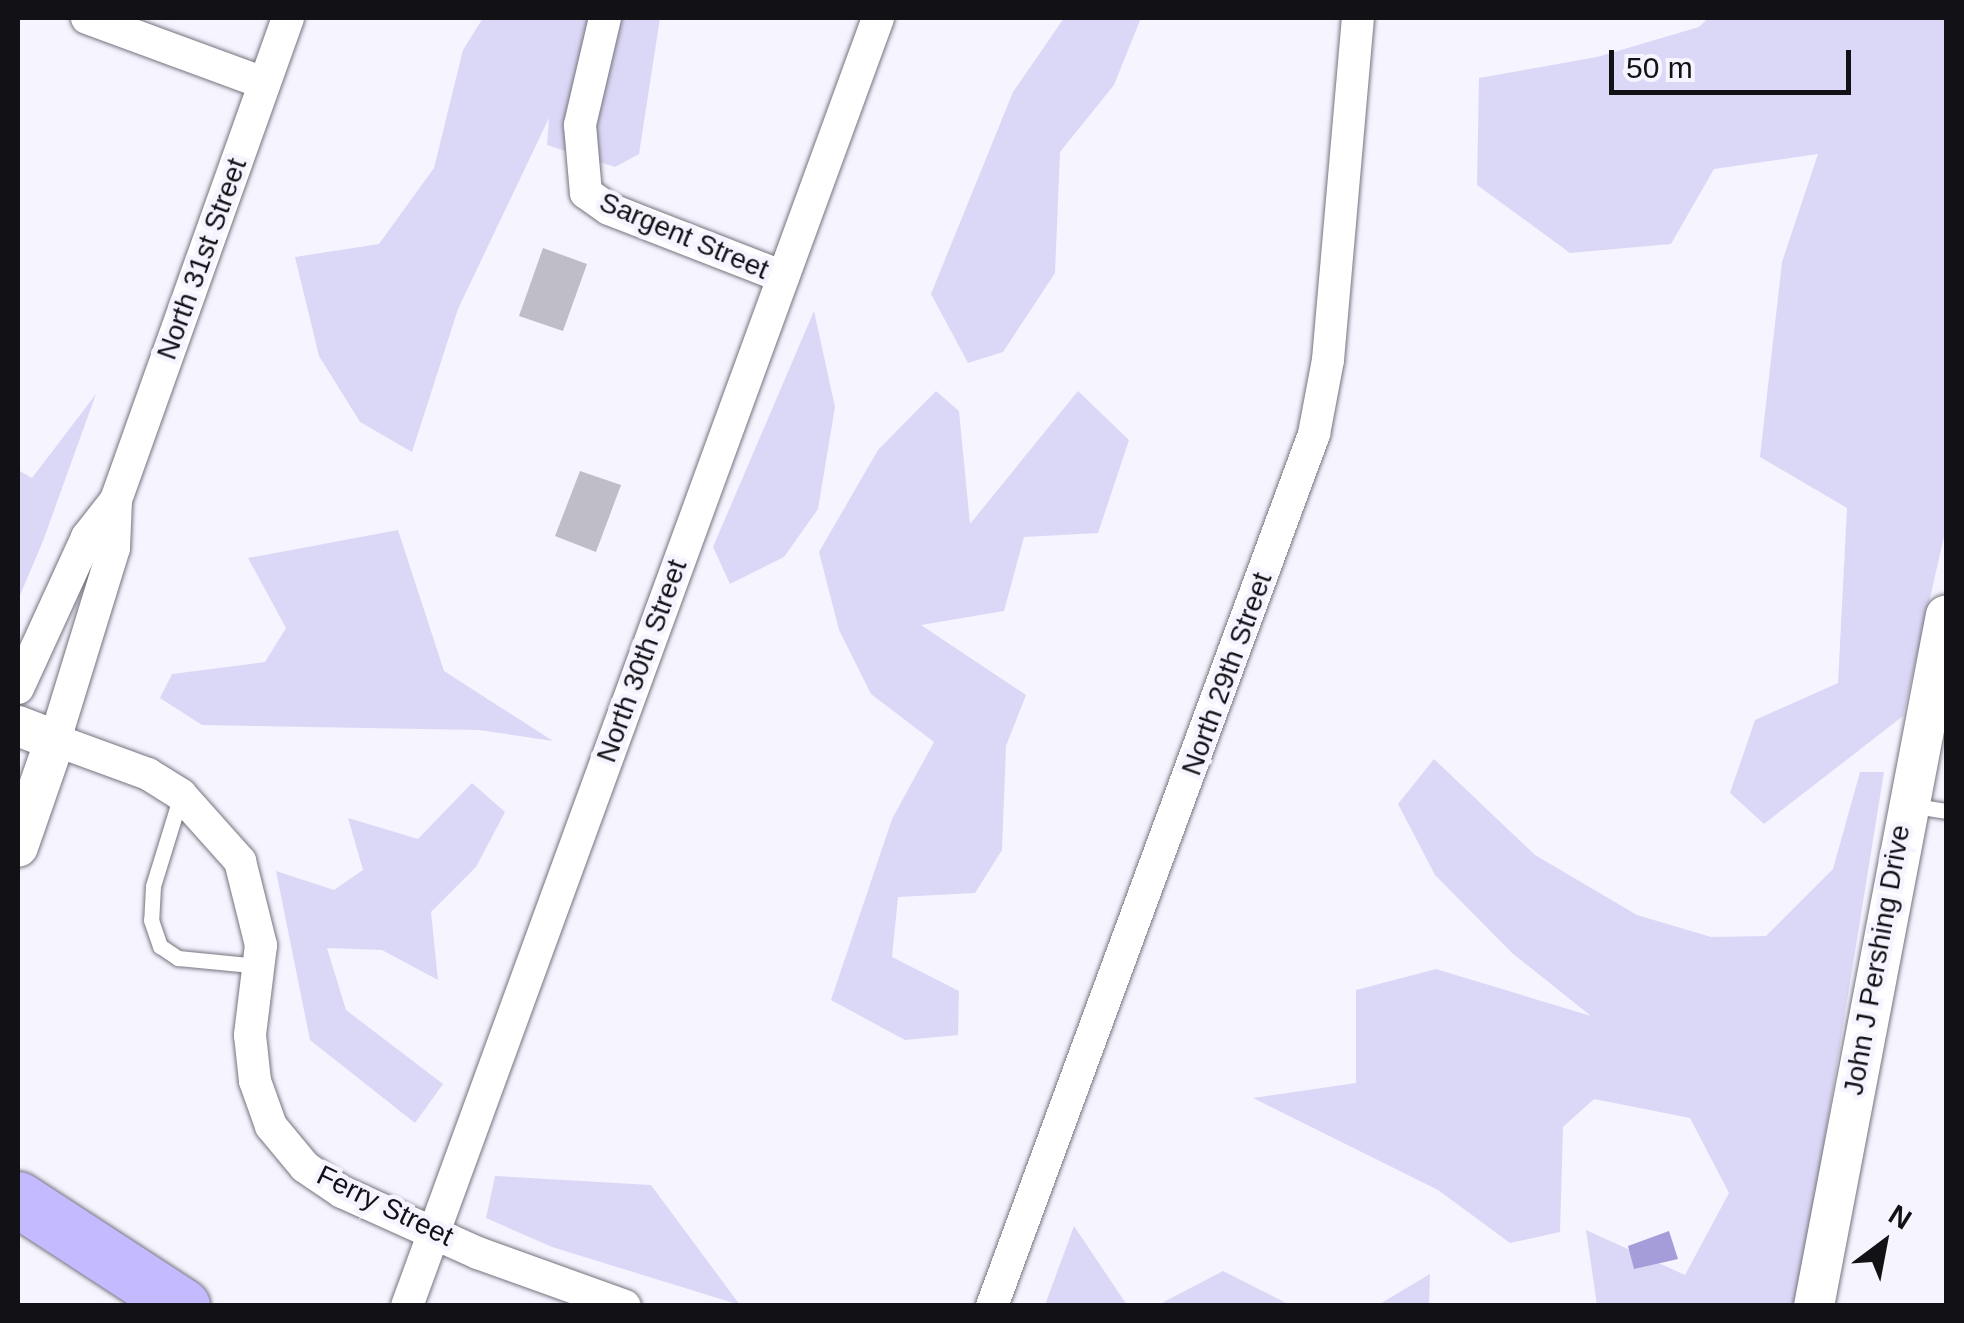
<!DOCTYPE html>
<style>
body{margin:0}
#map{position:relative;width:1964px;height:1323px;overflow:hidden;background:#f5f4ff;font-family:Arial,sans-serif}
div>[style]{position:absolute}
.green>*{inset:0;background:#dbd8f7}
.water>*{inset:0;background:#a59dda}
.building>*{inset:0;background:#bebdc8}
.roads{filter:drop-shadow(0 0 2px #75747e) drop-shadow(0 0 2px #75747e)}
.service>*{height:15px;margin:-7.5px;padding:0 7.5px;transform-origin:7.5px;border-radius:7.5px;background:#fff}
.minor>*{height:32px;margin:-16px;padding:0 16px;transform-origin:16px;border-radius:16px;background:#fff}
.tertiary>*{height:40px;margin:-20px;padding:0 20px;transform-origin:20px;border-radius:20px;background:#fff}
.motorway>*{height:55px;margin:-27.5px;padding:0 27.5px;transform-origin:27.5px;border-radius:27.5px;background:#c3baff}
span{translate:-50% -50%;white-space:nowrap;text-align:center;line-height:1.15;-webkit-text-stroke:9px #f5f4ff;paint-order:stroke}
.street-label{font-size:28px;color:#121115}
.frame{position:absolute;inset:0;border:20px solid #121115;pointer-events:none}
.north{position:absolute;left:1834px;top:1193px;width:100px;height:100px;-webkit-text-stroke:8px #f5f4ff;paint-order:stroke;rotate:32deg;font-size:28px;font-weight:700;line-height:40px;text-align:center;color:#121115}
.north::after{content:'';display:block;margin:auto;width:35px;height:45px;background:#121115;clip-path:polygon(50% 0,100% 100%,50% 72%,0 100%)}
.scale{position:absolute;left:1609px;top:50px;width:242px;height:45px;box-sizing:border-box;border:5px solid #121115;border-top:0;padding-left:12px;font-size:30px;line-height:35px;white-space:nowrap;color:#121115;-webkit-text-stroke:8px #f5f4ff;paint-order:stroke}
</style>
<div id="map">
<div class="green">
<div style="clip-path:polygon(483px 18px,660px 18px,639px 154px,615px 167px,547px 145px,549px 118px,458px 309px,412px 452px,360px 422px,319px 356px,295px 257px,379px 244px,434px 168px,463px 50px)"></div>
<div style="clip-path:polygon(1064px 18px,1141px 18px,1114px 85px,1060px 152px,1055px 273px,1003px 352px,968px 363px,931px 294px,1013px 92px)"></div>
<div style="clip-path:polygon(1708px 18px,1946px 18px,1946px 528px,1903px 716px,1764px 824px,1730px 793px,1755px 720px,1838px 683px,1847px 508px,1760px 457px,1782px 262px,1818px 154px,1714px 169px,1671px 244px,1570px 253px,1477px 185px,1479px 78px,1597px 57px,1699px 27px)"></div>
<div style="clip-path:polygon(814px 311px,835px 407px,818px 509px,784px 557px,730px 584px,713px 547px)"></div>
<div style="clip-path:polygon(936px 391px,959px 411px,970px 524px,1078px 391px,1129px 440px,1098px 533px,1024px 537px,1004px 611px,921px 625px,1026px 695px,1006px 746px,1002px 850px,975px 893px,898px 897px,892px 957px,959px 991px,958px 1035px,905px 1040px,831px 1000px,892px 819px,934px 742px,871px 694px,839px 630px,819px 552px,878px 450px)"></div>
<div style="clip-path:polygon(96px 394px,43px 541px,18px 600px,18px 470px,32px 478px)"></div>
<div style="clip-path:polygon(398px 530px,444px 671px,553px 741px,479px 730px,202px 725px,160px 698px,172px 674px,265px 662px,286px 628px,248px 558px)"></div>
<div style="clip-path:polygon(1434px 759px,1535px 855px,1637px 915px,1711px 937px,1766px 936px,1833px 869px,1860px 772px,1884px 772px,1798px 1305px,1597px 1305px,1586px 1230px,1685px 1275px,1729px 1193px,1690px 1118px,1594px 1099px,1563px 1127px,1560px 1232px,1510px 1243px,1438px 1190px,1253px 1098px,1356px 1083px,1356px 990px,1436px 969px,1591px 1016px,1512px 953px,1435px 875px,1398px 804px)"></div>
<div style="clip-path:polygon(472px 783px,505px 812px,476px 867px,431px 912px,438px 980px,382px 950px,327px 948px,346px 1010px,443px 1084px,415px 1123px,310px 1040px,276px 871px,334px 890px,363px 870px,348px 818px,418px 839px)"></div>
<div style="clip-path:polygon(495px 1176px,651px 1185px,740px 1305px,552px 1247px,486px 1218px)"></div>
<div style="clip-path:polygon(1074px 1226px,1127px 1305px,1045px 1305px)"></div>
<div style="clip-path:polygon(1223px 1271px,1290px 1305px,1158px 1305px)"></div>
<div style="clip-path:polygon(1430px 1274px,1429px 1305px,1378px 1305px)"></div>
</div>
<div class="water">
<div style="clip-path:polygon(1669px 1231px,1678px 1259px,1634px 1269px,1628px 1246px)"></div>
</div>
<div class="building">
<div style="clip-path:polygon(543px 248px,587px 264px,563px 331px,519px 316px)"></div>
<div style="clip-path:polygon(580px 471px,621px 485px,596px 552px,555px 536px)"></div>
</div>
<div class="roads">
<div class="service">
<div style="left:181px;top:795px;width:95px;rotate:107.1deg"></div>
<div style="left:153px;top:886px;width:34px;rotate:93deg"></div>
<div style="left:151px;top:920px;width:28px;rotate:71deg"></div>
<div style="left:160px;top:946px;width:22px;rotate:34deg"></div>
<div style="left:178px;top:958px;width:81px;rotate:5.6deg"></div>
<div style="left:1909px;top:805px;width:37px;rotate:9deg"></div>
</div>
<div class="minor">
<div style="left:87px;top:18px;width:189px;rotate:20.2deg"></div>
<div style="left:288px;top:18px;width:512px;rotate:109.64deg"></div>
<div style="left:116px;top:500px;width:48px;rotate:92.4deg"></div>
<div style="left:114px;top:548px;width:201px;rotate:107.1deg"></div>
<div style="left:55px;top:740px;width:99px;rotate:20.1deg"></div>
<div style="left:148px;top:774px;width:39px;rotate:32deg"></div>
<div style="left:181px;top:795px;width:89px;rotate:48.2deg"></div>
<div style="left:240px;top:861px;width:87px;rotate:76deg"></div>
<div style="left:261px;top:945px;width:91px;rotate:97deg"></div>
<div style="left:250px;top:1035px;width:46px;rotate:83.8deg"></div>
<div style="left:255px;top:1081px;width:48px;rotate:70.4deg"></div>
<div style="left:271px;top:1126px;width:53px;rotate:50.3deg"></div>
<div style="left:305px;top:1167px;width:45px;rotate:34deg"></div>
<div style="left:342px;top:1192px;width:149px;rotate:24.2deg"></div>
<div style="left:478px;top:1253px;width:156px;rotate:19.8deg"></div>
<div style="left:605px;top:18px;width:110px;rotate:103.2deg"></div>
<div style="left:580px;top:125px;width:68px;rotate:85deg"></div>
<div style="left:586px;top:193px;width:28px;rotate:35deg"></div>
<div style="left:609px;top:209px;width:187px;rotate:21.3deg"></div>
<div style="left:18px;top:688px;width:166px;rotate:-65.4deg"></div>
<div style="left:87px;top:537px;width:47px;rotate:-51.9deg"></div>
<div style="left:407px;top:1306px;width:1371px;rotate:-69.91deg"></div>
<div style="left:992px;top:1306px;width:930px;rotate:-69.73deg"></div>
<div style="left:1314px;top:434px;width:75px;rotate:-79.3deg"></div>
<div style="left:1328px;top:360px;width:343px;rotate:-85deg"></div>
</div>
<div class="tertiary">
<div style="left:18px;top:726px;width:40px;rotate:21deg"></div>
<div style="left:55px;top:740px;width:113px;rotate:109.1deg"></div>
<div style="left:1814px;top:1306px;width:703px;rotate:-79.19deg"></div>
</div>
<div class="motorway">
<div style="left:18px;top:1199px;width:196px;rotate:33.1deg"></div>
</div>
</div>
<div class="street-label">
<span style="left:684px;top:236px;rotate:23deg">Sargent Street</span>
<span style="left:202px;top:259px;rotate:-70deg">North 31st Street</span>
<span style="left:642px;top:661px;rotate:-70deg">North 30th Street</span>
<span style="left:1227px;top:674px;rotate:-70deg">North 29th Street</span>
<span style="left:1877px;top:960px;rotate:-80deg">John J Pershing Drive</span>
<span style="left:385px;top:1206px;rotate:26deg">Ferry Street</span>
</div>
<div class="frame"></div>
<div class="north">N</div>
<div class="scale">50 m</div>
</div>
